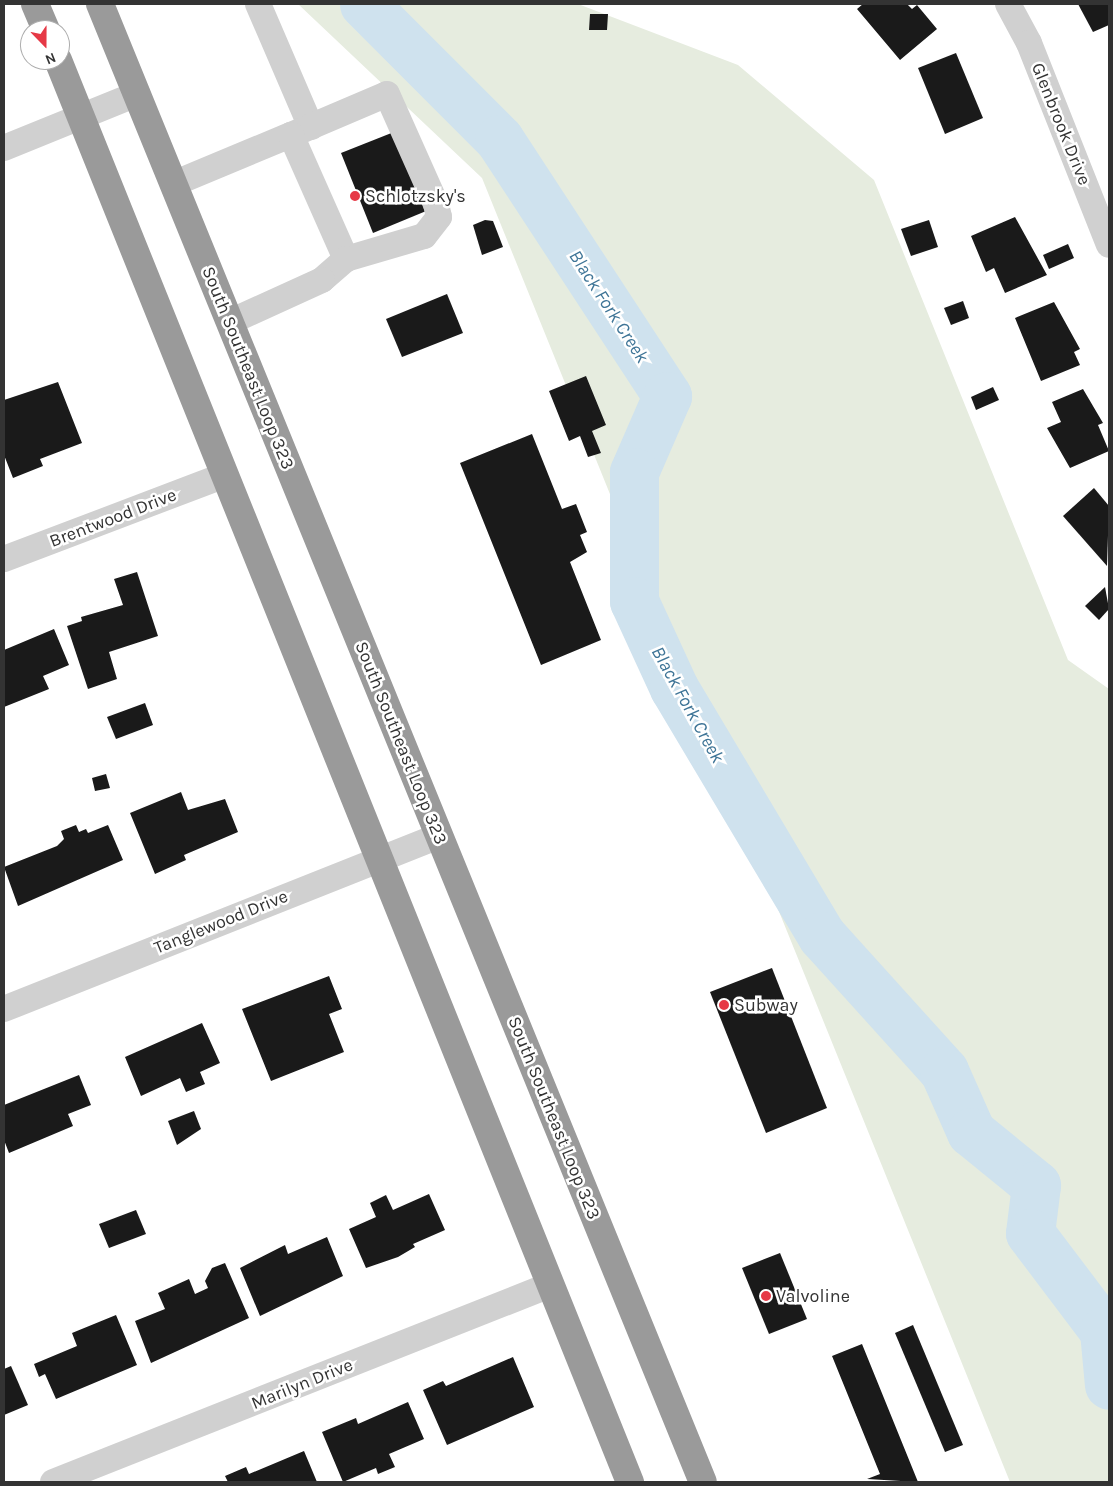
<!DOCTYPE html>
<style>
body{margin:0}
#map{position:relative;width:1113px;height:1486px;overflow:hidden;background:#fff;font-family:Karla,sans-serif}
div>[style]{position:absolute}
.green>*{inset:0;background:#e6ecdf}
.river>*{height:49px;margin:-24.5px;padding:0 24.5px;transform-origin:24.5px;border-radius:24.5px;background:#cfe2ee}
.building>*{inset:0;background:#1a1a1a}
.minor>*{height:26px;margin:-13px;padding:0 13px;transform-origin:13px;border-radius:13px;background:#d0d0d0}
.highway>*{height:28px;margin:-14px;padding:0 14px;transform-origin:14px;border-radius:14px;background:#9a9a9a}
.dots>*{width:14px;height:14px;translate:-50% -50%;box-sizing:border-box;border:2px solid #fff;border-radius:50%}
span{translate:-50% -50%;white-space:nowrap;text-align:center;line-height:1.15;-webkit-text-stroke:5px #fff;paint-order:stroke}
.street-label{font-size:18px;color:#333}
.poi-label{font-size:18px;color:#333}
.left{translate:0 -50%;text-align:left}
.water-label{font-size:19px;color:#3f7597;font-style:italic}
.frame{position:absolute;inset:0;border:5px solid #333;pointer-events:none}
.north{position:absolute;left:20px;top:20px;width:50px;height:50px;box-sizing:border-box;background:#fff;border:1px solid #adadad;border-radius:50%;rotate:158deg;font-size:14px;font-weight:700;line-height:20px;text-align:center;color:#333}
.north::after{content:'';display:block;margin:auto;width:18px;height:22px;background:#e63946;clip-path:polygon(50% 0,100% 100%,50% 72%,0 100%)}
</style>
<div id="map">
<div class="green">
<div style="clip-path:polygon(298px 4px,578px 4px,738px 65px,874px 180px,1068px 660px,1109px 689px,1109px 1482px,1010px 1482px,482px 178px)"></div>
</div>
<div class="river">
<div style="left:364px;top:4px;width:191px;rotate:45deg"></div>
<div style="left:499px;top:139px;width:307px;rotate:56.8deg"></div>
<div style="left:667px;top:396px;width:83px;rotate:113.5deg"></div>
<div style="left:634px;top:472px;width:129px;rotate:90deg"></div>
<div style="left:634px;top:601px;width:96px;rotate:65.3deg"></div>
<div style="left:674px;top:688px;width:289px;rotate:59.2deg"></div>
<div style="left:822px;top:936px;width:182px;rotate:47.9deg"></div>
<div style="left:944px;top:1071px;width:67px;rotate:66.1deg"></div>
<div style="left:971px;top:1132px;width:84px;rotate:39.2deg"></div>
<div style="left:1036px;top:1185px;width:48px;rotate:97.1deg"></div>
<div style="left:1030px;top:1233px;width:123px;rotate:52.9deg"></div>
<div style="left:1104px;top:1331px;width:54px;rotate:84.7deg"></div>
</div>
<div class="building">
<div style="clip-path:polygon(863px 4px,907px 4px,912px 9px,917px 5px,937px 29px,900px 60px,857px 9px)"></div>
<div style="clip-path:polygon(1078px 4px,1109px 4px,1109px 25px,1093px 32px)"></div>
<div style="clip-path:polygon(590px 14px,608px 14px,607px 30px,589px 30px)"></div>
<div style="clip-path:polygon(956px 53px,983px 118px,945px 134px,918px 68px)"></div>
<div style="clip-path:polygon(399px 130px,431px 209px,373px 233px,341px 153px)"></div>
<div style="clip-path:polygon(1015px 217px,1047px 275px,1005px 293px,994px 268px,986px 272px,971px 236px)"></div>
<div style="clip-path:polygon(485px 220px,493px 221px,503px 247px,482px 255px,473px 225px)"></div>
<div style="clip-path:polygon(929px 220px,938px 247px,911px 256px,901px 229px)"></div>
<div style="clip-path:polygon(1068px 244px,1074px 258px,1049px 269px,1043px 255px)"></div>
<div style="clip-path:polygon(447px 294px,463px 333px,402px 357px,386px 319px)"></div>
<div style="clip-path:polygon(963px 301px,969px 318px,951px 325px,944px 308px)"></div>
<div style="clip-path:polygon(1054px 302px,1080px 349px,1074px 352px,1080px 365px,1041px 381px,1015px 318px)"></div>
<div style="clip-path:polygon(586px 376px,606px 425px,592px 431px,601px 453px,588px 457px,580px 436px,569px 441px,549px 391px)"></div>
<div style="clip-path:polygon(58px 382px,82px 443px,40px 459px,43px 466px,13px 478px,4px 455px,4px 400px)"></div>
<div style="clip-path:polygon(993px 387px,999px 400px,976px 410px,971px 397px)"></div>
<div style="clip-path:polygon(1083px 389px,1103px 423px,1098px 425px,1109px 451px,1070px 468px,1047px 428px,1061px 422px,1052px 402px)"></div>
<div style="clip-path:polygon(532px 434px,562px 509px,576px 504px,587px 532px,580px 535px,587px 552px,570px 562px,601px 640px,541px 665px,460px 463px)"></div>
<div style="clip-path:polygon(1094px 488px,1109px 506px,1107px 566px,1063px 516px)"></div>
<div style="clip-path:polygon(137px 572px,158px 636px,109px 652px,117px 679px,88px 689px,67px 626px,82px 621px,81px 617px,123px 605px,114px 579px)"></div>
<div style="clip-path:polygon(1105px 587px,1109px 609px,1099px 620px,1085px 606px)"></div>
<div style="clip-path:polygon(54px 629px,69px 665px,43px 676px,49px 689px,4px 707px,4px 650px)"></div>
<div style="clip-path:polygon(145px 703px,153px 725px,116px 739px,107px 717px)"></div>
<div style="clip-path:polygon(106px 774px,110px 788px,95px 791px,92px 778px)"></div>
<div style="clip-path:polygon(181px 792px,188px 810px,225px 799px,238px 832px,184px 855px,186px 860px,155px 874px,130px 813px)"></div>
<div style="clip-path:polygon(76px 825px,79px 832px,86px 829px,88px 833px,108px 825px,123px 860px,18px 906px,4px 867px,57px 846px,64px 839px,61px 831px)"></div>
<div style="clip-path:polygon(772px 968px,827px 1108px,766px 1133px,710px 992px)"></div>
<div style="clip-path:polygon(329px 976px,342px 1009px,329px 1014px,344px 1052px,271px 1081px,242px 1009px)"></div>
<div style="clip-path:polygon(202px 1023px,220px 1063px,200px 1072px,205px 1084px,186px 1092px,180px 1078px,141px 1096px,125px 1057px)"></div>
<div style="clip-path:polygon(79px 1075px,91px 1105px,68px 1114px,73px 1126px,9px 1153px,4px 1140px,4px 1105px)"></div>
<div style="clip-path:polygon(194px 1111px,201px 1129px,177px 1145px,168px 1121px)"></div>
<div style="clip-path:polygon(429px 1194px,445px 1230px,413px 1244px,415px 1247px,398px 1257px,366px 1268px,349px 1229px,376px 1217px,370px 1203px,386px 1195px,393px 1210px)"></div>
<div style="clip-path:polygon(136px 1210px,146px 1234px,109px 1248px,99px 1224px)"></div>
<div style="clip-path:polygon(327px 1237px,343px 1276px,260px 1316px,240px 1268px,285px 1245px,288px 1254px)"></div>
<div style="clip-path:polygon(780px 1253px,807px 1319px,769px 1334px,742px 1268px)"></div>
<div style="clip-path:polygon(225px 1263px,249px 1318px,151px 1363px,135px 1321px,165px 1309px,158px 1293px,189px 1279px,195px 1294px,208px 1288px,205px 1281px,212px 1268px)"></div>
<div style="clip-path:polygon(116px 1315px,137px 1365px,56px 1399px,45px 1374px,39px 1377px,34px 1364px,77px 1346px,72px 1333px)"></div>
<div style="clip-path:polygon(913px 1325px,963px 1445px,945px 1452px,895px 1333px)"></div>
<div style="clip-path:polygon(862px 1344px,918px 1482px,867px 1479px,880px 1474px,832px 1356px)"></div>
<div style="clip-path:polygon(513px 1357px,534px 1407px,447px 1445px,423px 1390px,443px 1381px,446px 1386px)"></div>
<div style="clip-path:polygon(11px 1366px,28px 1405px,4px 1415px,4px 1369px)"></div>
<div style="clip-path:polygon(408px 1402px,424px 1439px,389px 1454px,395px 1467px,378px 1474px,376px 1468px,343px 1482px,322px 1432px,356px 1418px,358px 1424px)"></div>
<div style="clip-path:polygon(304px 1451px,317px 1482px,228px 1482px,225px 1476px,246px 1467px,249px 1474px)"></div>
</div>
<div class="minor">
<div style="left:258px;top:4px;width:134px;rotate:66.7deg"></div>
<div style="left:1008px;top:4px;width:44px;rotate:61.7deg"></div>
<div style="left:1029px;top:43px;width:217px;rotate:68.4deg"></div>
<div style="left:291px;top:135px;width:104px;rotate:-23.1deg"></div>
<div style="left:387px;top:94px;width:120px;rotate:66deg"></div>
<div style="left:436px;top:204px;width:13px;rotate:77deg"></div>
<div style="left:439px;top:217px;width:24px;rotate:128deg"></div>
<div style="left:424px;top:236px;width:81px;rotate:163.6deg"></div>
<div style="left:4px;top:148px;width:144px;rotate:-22.1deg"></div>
<div style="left:173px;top:184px;width:128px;rotate:-22.6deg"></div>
<div style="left:291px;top:135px;width:136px;rotate:66.1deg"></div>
<div style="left:346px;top:259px;width:32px;rotate:139deg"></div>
<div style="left:322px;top:280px;width:101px;rotate:155.5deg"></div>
<div style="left:4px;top:559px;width:233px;rotate:-20.8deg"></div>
<div style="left:4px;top:1009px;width:467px;rotate:-21.7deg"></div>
<div style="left:53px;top:1482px;width:535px;rotate:-21.62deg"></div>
</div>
<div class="highway">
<div style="left:35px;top:4px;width:28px;rotate:67deg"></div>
<div style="left:100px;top:4px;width:1596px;rotate:67.81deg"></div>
<div style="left:58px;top:60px;width:1533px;rotate:68.09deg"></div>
</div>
<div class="dots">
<div style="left:355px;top:196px;background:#e63946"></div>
<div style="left:724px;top:1005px;background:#e63946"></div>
<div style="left:766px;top:1296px;background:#e63946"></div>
</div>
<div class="street-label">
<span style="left:1061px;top:124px;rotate:68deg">Glenbrook Drive</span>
<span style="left:248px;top:368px;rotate:68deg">South Southeast Loop 323</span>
<span style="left:113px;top:518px;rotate:-21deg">Brentwood Drive</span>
<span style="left:401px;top:743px;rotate:68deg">South Southeast Loop 323</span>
<span style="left:221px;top:922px;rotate:-22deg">Tanglewood Drive</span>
<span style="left:554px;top:1118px;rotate:68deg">South Southeast Loop 323</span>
<span style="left:302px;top:1384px;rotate:-22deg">Marilyn Drive</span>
</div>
<div class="poi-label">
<span class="left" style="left:365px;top:196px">Schlotzsky's</span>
<span class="left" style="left:734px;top:1005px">Subway</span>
<span class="left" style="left:776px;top:1296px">Valvoline</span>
</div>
<div class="water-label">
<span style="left:608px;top:307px;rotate:57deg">Black Fork Creek</span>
<span style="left:687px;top:705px;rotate:61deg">Black Fork Creek</span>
</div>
<div class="frame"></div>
<div class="north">N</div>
</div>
